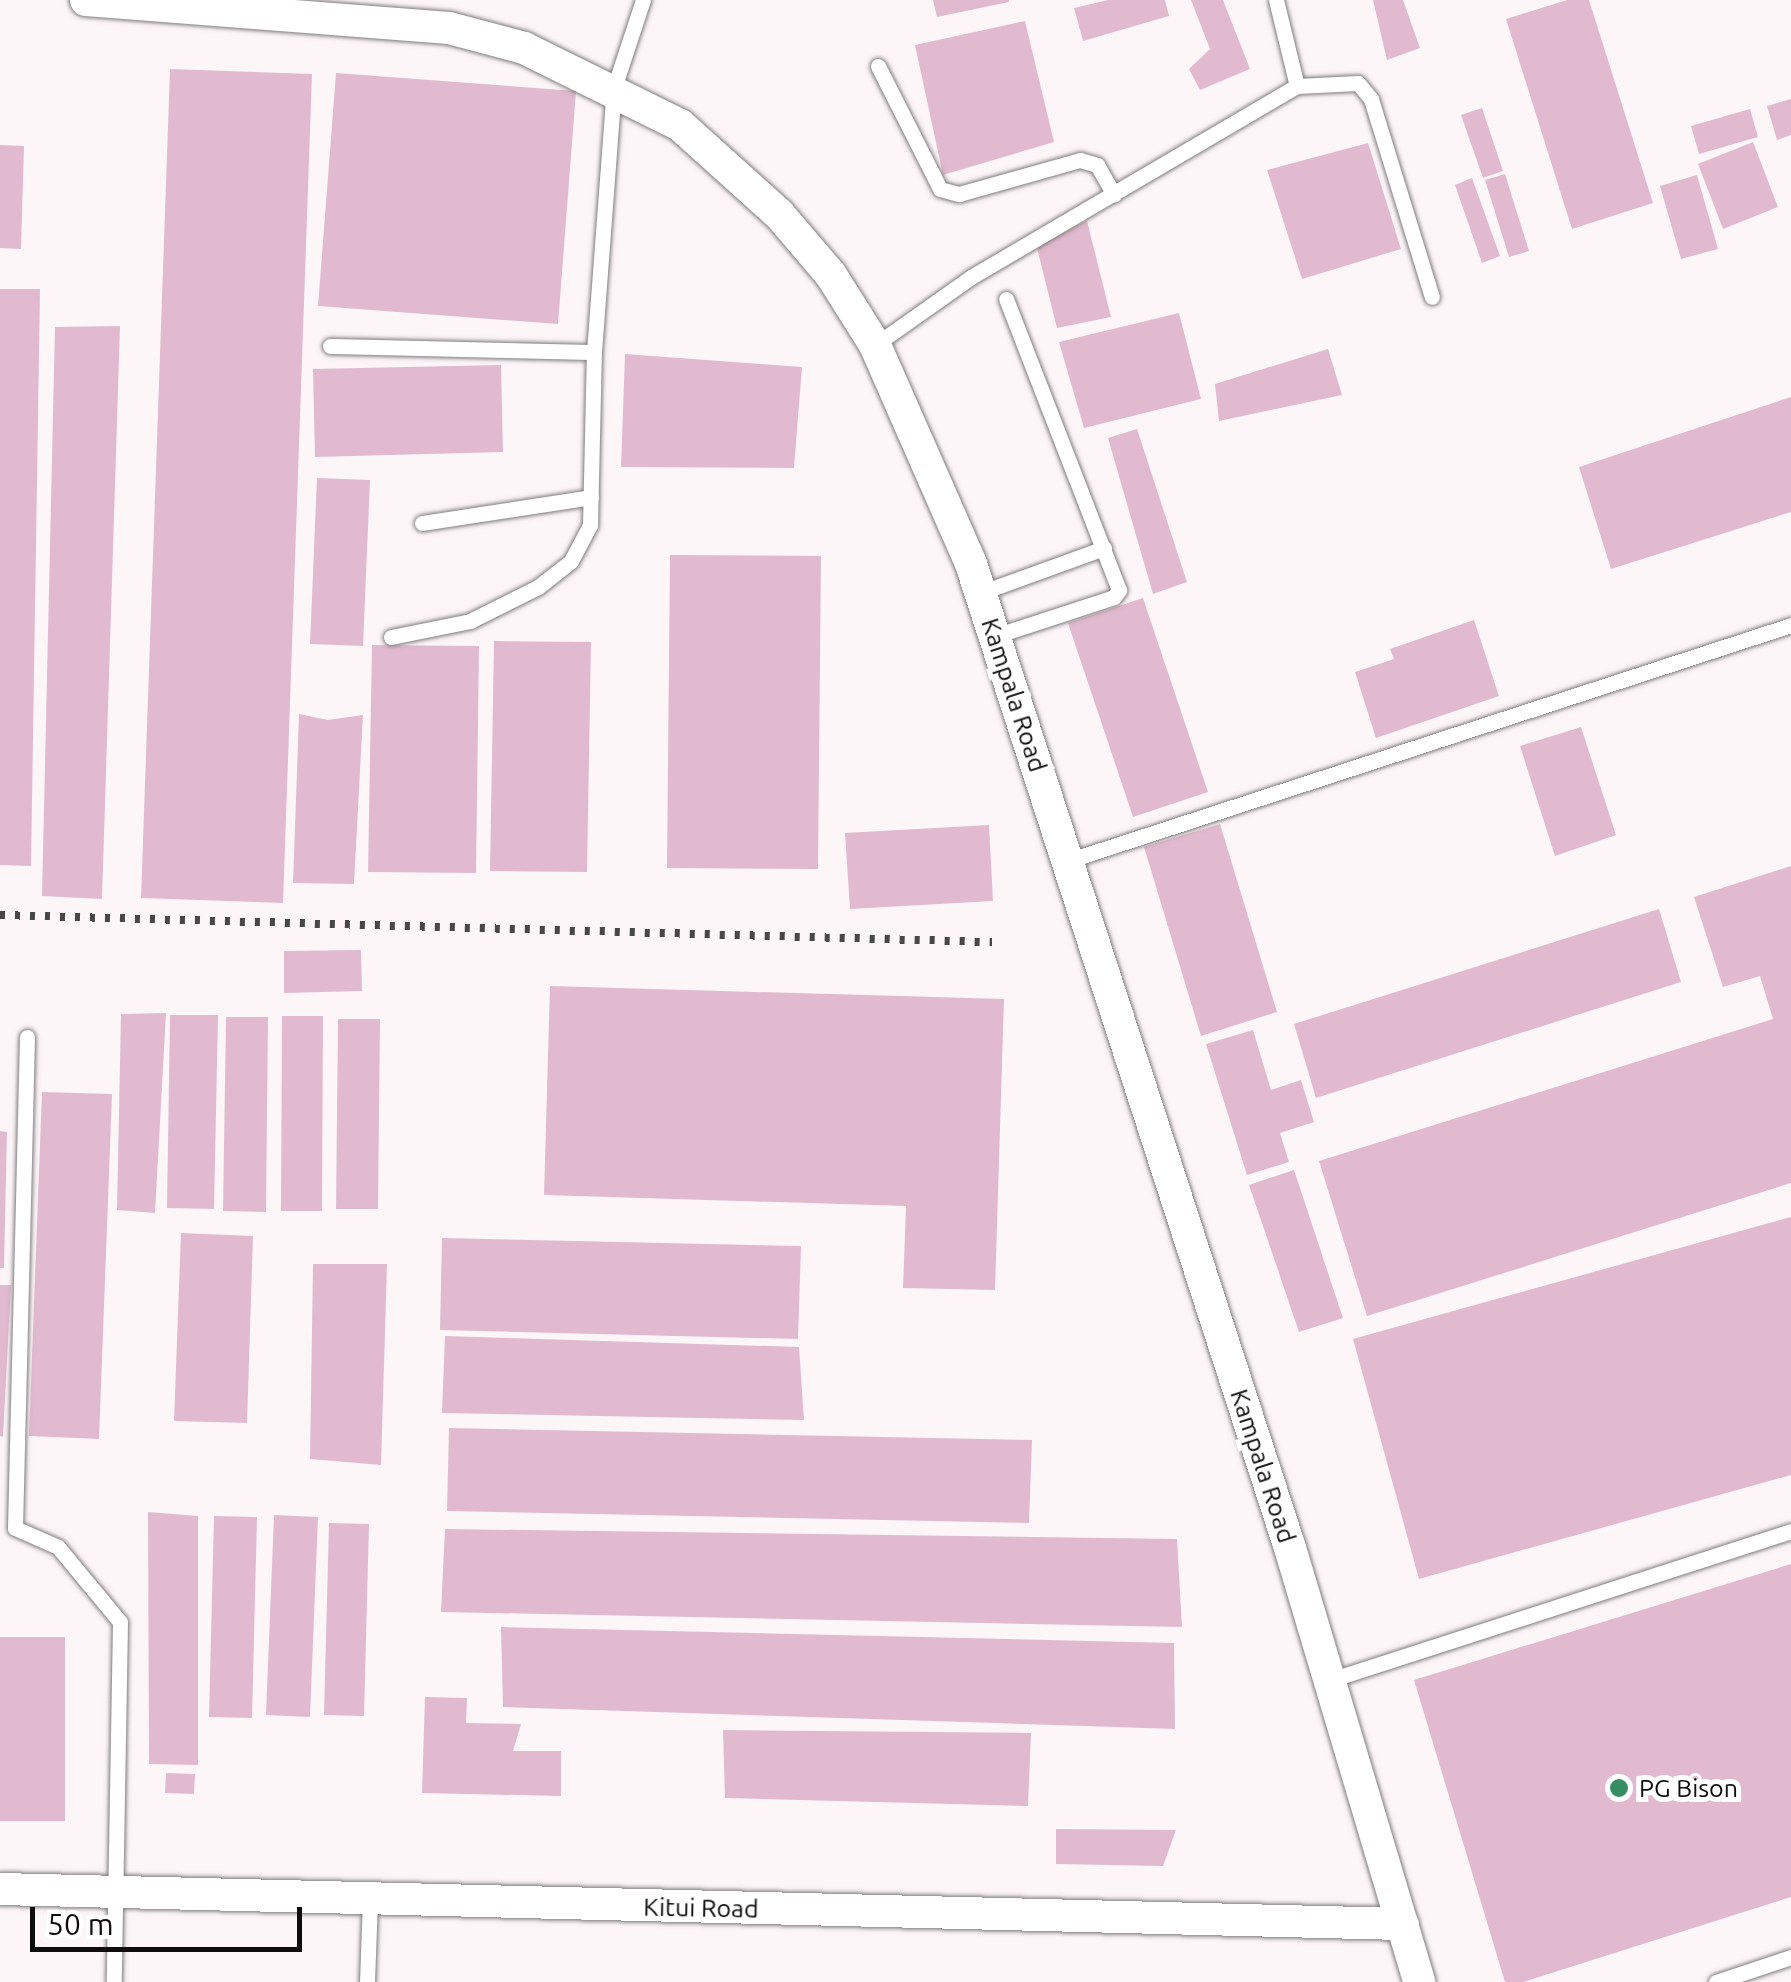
<!DOCTYPE html>
<style>
body{margin:0}
#map{position:relative;width:1791px;height:1982px;overflow:hidden;background:#fcf6f9;font-family:Ubuntu,sans-serif}
div>[style]{position:absolute}
.building>*{inset:0;background:#e1bacf}
.roads{filter:drop-shadow(0 0 2px #817c7f) drop-shadow(0 0 2px #817c7f)}
.lane>*{height:15px;margin:-7.5px;padding:0 7.5px;transform-origin:7.5px;border-radius:7.5px;background:#fff}
.street>*{height:32px;margin:-16px;padding:0 16px;transform-origin:16px;border-radius:16px;background:#fff}
.rail>*{height:8px;margin-top:-4px;transform-origin:0;background:repeating-linear-gradient(90deg,#494647 0 5px,transparent 0 15px)}
.dots>*{width:28px;height:28px;translate:-50% -50%;box-sizing:border-box;border:5px solid #fff;border-radius:50%}
span{translate:-50% -50%;white-space:nowrap;text-align:center;line-height:1.15;-webkit-text-stroke:10px #fff;paint-order:stroke}
.street-label{font-size:25px;color:#0e0c0d}
.poi-label{font-size:25px;color:#0e0c0d}
.left{translate:0 -50%;text-align:left}
.scale{position:absolute;left:30px;top:1907px;width:272px;height:45px;box-sizing:border-box;border:5px solid #0e0c0d;border-top:0;padding-left:12px;font-size:30px;line-height:35px;white-space:nowrap;color:#0e0c0d;-webkit-text-stroke:8px #fff;paint-order:stroke}
</style>
<div id="map">
<div class="building">
<div style="clip-path:polygon(933px 0,1009px 0,1009px 2px,937px 17px)"></div>
<div style="clip-path:polygon(1108px 0,1165px 0,1169px 16px,1083px 41px,1074px 8px)"></div>
<div style="clip-path:polygon(1191px 0,1223px 0,1250px 69px,1200px 90px,1189px 69px,1210px 49px)"></div>
<div style="clip-path:polygon(1373px 0,1403px 0,1420px 48px,1387px 60px)"></div>
<div style="clip-path:polygon(1567px 0,1589px 0,1653px 203px,1572px 229px,1506px 19px)"></div>
<div style="clip-path:polygon(1025px 21px,1054px 142px,943px 175px,915px 45px)"></div>
<div style="clip-path:polygon(170px 69px,312px 74px,283px 903px,141px 898px)"></div>
<div style="clip-path:polygon(336px 73px,576px 91px,558px 324px,318px 306px)"></div>
<div style="clip-path:polygon(1791px 99px,1791px 135px,1777px 140px,1767px 106px)"></div>
<div style="clip-path:polygon(1482px 108px,1503px 171px,1483px 178px,1461px 115px)"></div>
<div style="clip-path:polygon(1750px 109px,1758px 137px,1699px 154px,1691px 126px)"></div>
<div style="clip-path:polygon(1753px 142px,1778px 207px,1723px 229px,1698px 164px)"></div>
<div style="clip-path:polygon(1368px 143px,1401px 249px,1302px 279px,1267px 170px)"></div>
<div style="clip-path:polygon(0 145px,24px 146px,21px 249px,0 248px)"></div>
<div style="clip-path:polygon(1505px 174px,1529px 251px,1509px 257px,1485px 180px)"></div>
<div style="clip-path:polygon(1697px 175px,1718px 249px,1681px 259px,1660px 186px)"></div>
<div style="clip-path:polygon(1472px 178px,1500px 256px,1482px 263px,1455px 185px)"></div>
<div style="clip-path:polygon(1087px 221px,1111px 317px,1057px 328px,1036px 244px)"></div>
<div style="clip-path:polygon(0 289px,40px 289px,31px 866px,0 865px)"></div>
<div style="clip-path:polygon(1179px 313px,1201px 399px,1084px 428px,1059px 342px)"></div>
<div style="clip-path:polygon(120px 326px,102px 899px,42px 896px,55px 327px)"></div>
<div style="clip-path:polygon(1328px 349px,1342px 395px,1219px 421px,1215px 384px)"></div>
<div style="clip-path:polygon(625px 354px,802px 367px,794px 468px,621px 467px)"></div>
<div style="clip-path:polygon(501px 365px,503px 452px,315px 457px,313px 369px)"></div>
<div style="clip-path:polygon(1791px 397px,1791px 512px,1611px 569px,1579px 467px)"></div>
<div style="clip-path:polygon(1137px 429px,1187px 582px,1153px 594px,1108px 438px)"></div>
<div style="clip-path:polygon(317px 478px,370px 480px,363px 646px,310px 644px)"></div>
<div style="clip-path:polygon(670px 555px,821px 556px,818px 869px,667px 868px)"></div>
<div style="clip-path:polygon(1143px 598px,1208px 792px,1133px 817px,1068px 623px)"></div>
<div style="clip-path:polygon(1474px 620px,1499px 696px,1376px 738px,1355px 672px,1394px 659px,1390px 649px)"></div>
<div style="clip-path:polygon(494px 641px,591px 642px,587px 872px,490px 871px)"></div>
<div style="clip-path:polygon(372px 645px,479px 646px,476px 873px,368px 872px)"></div>
<div style="clip-path:polygon(299px 714px,328px 720px,363px 715px,354px 884px,293px 883px)"></div>
<div style="clip-path:polygon(1581px 727px,1616px 835px,1555px 856px,1520px 746px)"></div>
<div style="clip-path:polygon(1220px 824px,1277px 1012px,1201px 1036px,1144px 847px)"></div>
<div style="clip-path:polygon(989px 825px,993px 901px,850px 909px,845px 833px)"></div>
<div style="clip-path:polygon(1791px 866px,1791px 1183px,1367px 1316px,1319px 1161px,1773px 1019px,1760px 976px,1723px 987px,1694px 897px)"></div>
<div style="clip-path:polygon(1659px 909px,1681px 982px,1316px 1098px,1294px 1024px)"></div>
<div style="clip-path:polygon(361px 950px,362px 991px,284px 993px,284px 951px)"></div>
<div style="clip-path:polygon(550px 986px,1004px 999px,995px 1290px,903px 1288px,906px 1206px,544px 1195px)"></div>
<div style="clip-path:polygon(166px 1013px,155px 1213px,117px 1210px,121px 1014px)"></div>
<div style="clip-path:polygon(170px 1015px,218px 1015px,214px 1209px,167px 1208px)"></div>
<div style="clip-path:polygon(282px 1016px,323px 1016px,322px 1211px,281px 1211px)"></div>
<div style="clip-path:polygon(226px 1017px,268px 1017px,266px 1212px,223px 1211px)"></div>
<div style="clip-path:polygon(338px 1019px,380px 1019px,378px 1209px,336px 1209px)"></div>
<div style="clip-path:polygon(1253px 1030px,1271px 1090px,1301px 1080px,1314px 1122px,1280px 1133px,1289px 1162px,1247px 1175px,1206px 1044px)"></div>
<div style="clip-path:polygon(42px 1092px,112px 1094px,99px 1439px,29px 1436px)"></div>
<div style="clip-path:polygon(0 1131px,7px 1132px,4px 1268px,0 1268px)"></div>
<div style="clip-path:polygon(1294px 1170px,1343px 1318px,1299px 1332px,1249px 1185px)"></div>
<div style="clip-path:polygon(1791px 1217px,1791px 1475px,1419px 1579px,1353px 1339px)"></div>
<div style="clip-path:polygon(181px 1233px,253px 1236px,247px 1423px,174px 1421px)"></div>
<div style="clip-path:polygon(442px 1238px,801px 1246px,798px 1339px,440px 1330px)"></div>
<div style="clip-path:polygon(313px 1264px,387px 1264px,381px 1465px,310px 1459px)"></div>
<div style="clip-path:polygon(0 1285px,11px 1285px,3px 1437px,0 1436px)"></div>
<div style="clip-path:polygon(445px 1336px,799px 1347px,804px 1420px,442px 1413px)"></div>
<div style="clip-path:polygon(449px 1428px,1032px 1440px,1029px 1523px,447px 1511px)"></div>
<div style="clip-path:polygon(148px 1512px,198px 1516px,198px 1765px,149px 1764px)"></div>
<div style="clip-path:polygon(274px 1515px,318px 1517px,310px 1717px,266px 1715px)"></div>
<div style="clip-path:polygon(214px 1516px,257px 1517px,252px 1718px,209px 1717px)"></div>
<div style="clip-path:polygon(329px 1523px,369px 1524px,364px 1716px,324px 1715px)"></div>
<div style="clip-path:polygon(445px 1529px,1177px 1539px,1182px 1627px,441px 1612px)"></div>
<div style="clip-path:polygon(1791px 1564px,1791px 1897px,1523px 1982px,1505px 1982px,1414px 1680px)"></div>
<div style="clip-path:polygon(501px 1627px,1174px 1643px,1175px 1729px,503px 1707px)"></div>
<div style="clip-path:polygon(0 1637px,65px 1637px,65px 1821px,0 1821px)"></div>
<div style="clip-path:polygon(425px 1697px,467px 1698px,466px 1723px,521px 1724px,513px 1751px,561px 1751px,561px 1796px,422px 1793px)"></div>
<div style="clip-path:polygon(723px 1730px,1031px 1733px,1028px 1806px,725px 1798px)"></div>
<div style="clip-path:polygon(166px 1773px,195px 1774px,194px 1794px,165px 1793px)"></div>
<div style="clip-path:polygon(1056px 1829px,1176px 1830px,1163px 1866px,1056px 1864px)"></div>
</div>
<div class="roads">
<div class="lane">
<div style="left:1276px;top:0;width:89px;rotate:76.3deg"></div>
<div style="left:878px;top:66px;width:138px;rotate:63.2deg"></div>
<div style="left:940px;top:189px;width:20px;rotate:15deg"></div>
<div style="left:959px;top:194px;width:126px;rotate:-15.7deg"></div>
<div style="left:1080px;top:160px;width:18px;rotate:16deg"></div>
<div style="left:1097px;top:165px;width:34px;rotate:60deg"></div>
<div style="left:875px;top:345px;width:118px;rotate:-35.3deg"></div>
<div style="left:971px;top:277px;width:378px;rotate:-30.4deg"></div>
<div style="left:1297px;top:86px;width:61px;rotate:-2.8deg"></div>
<div style="left:1358px;top:83px;width:21px;rotate:51deg"></div>
<div style="left:1371px;top:99px;width:207px;rotate:72.9deg"></div>
<div style="left:330px;top:346px;width:264px;rotate:1.3deg"></div>
<div style="left:422px;top:523px;width:171px;rotate:-8.7deg"></div>
<div style="left:980px;top:593px;width:132px;rotate:-19.9deg"></div>
<div style="left:995px;top:636px;width:125px;rotate:-18.1deg"></div>
<div style="left:1114px;top:597px;width:9px;rotate:-54deg"></div>
<div style="left:1119px;top:590px;width:312px;rotate:-111.2deg"></div>
<div style="left:391px;top:637px;width:81px;rotate:-11.4deg"></div>
<div style="left:470px;top:621px;width:76px;rotate:-26.6deg"></div>
<div style="left:538px;top:587px;width:42px;rotate:-38.2deg"></div>
<div style="left:571px;top:561px;width:41px;rotate:-62.2deg"></div>
<div style="left:590px;top:525px;width:173px;rotate:-88.7deg"></div>
<div style="left:594px;top:352px;width:265px;rotate:-85.7deg"></div>
<div style="left:614px;top:88px;width:93px;rotate:-71.8deg"></div>
<div style="left:1067px;top:861px;width:761px;rotate:-18.05deg"></div>
<div style="left:27px;top:1037px;width:491px;rotate:91.4deg"></div>
<div style="left:15px;top:1528px;width:47px;rotate:23.8deg"></div>
<div style="left:58px;top:1547px;width:97px;rotate:50.4deg"></div>
<div style="left:120px;top:1622px;width:360px;rotate:91deg"></div>
<div style="left:1330px;top:1680px;width:484px;rotate:-17.9deg"></div>
<div style="left:367px;top:1982px;width:82px;rotate:-87.9deg"></div>
<div style="left:1716px;top:1982px;width:79px;rotate:-18.4deg"></div>
</div>
<div class="street">
<div style="left:86px;top:0;width:364px;rotate:4.4deg"></div>
<div style="left:449px;top:28px;width:78px;rotate:14.9deg"></div>
<div style="left:524px;top:48px;width:174px;rotate:26.3deg"></div>
<div style="left:680px;top:125px;width:133px;rotate:42deg"></div>
<div style="left:779px;top:214px;width:80px;rotate:49.6deg"></div>
<div style="left:831px;top:275px;width:83px;rotate:57.8deg"></div>
<div style="left:875px;top:345px;width:239px;rotate:66.3deg"></div>
<div style="left:971px;top:564px;width:1034px;rotate:72.04deg"></div>
<div style="left:1290px;top:1548px;width:453px;rotate:73.4deg"></div>
<div style="left:0;top:1889px;width:1403px;rotate:1.43deg"></div>
</div>
</div>
<div class="rail">
<div style="left:0;top:915px;width:992px;rotate:1.56deg"></div>
</div>
<div class="dots">
<div style="left:1619px;top:1788px;background:#358e63"></div>
</div>
<div class="street-label">
<span style="left:1014px;top:695px;rotate:72deg">Kampala Road</span>
<span style="left:1263px;top:1466px;rotate:72deg">Kampala Road</span>
<span style="left:701px;top:1908px;rotate:1deg">Kitui Road</span>
</div>
<div class="poi-label">
<span class="left" style="left:1639px;top:1788px">PG Bison</span>
</div>
<div class="scale">50 m</div>
</div>
